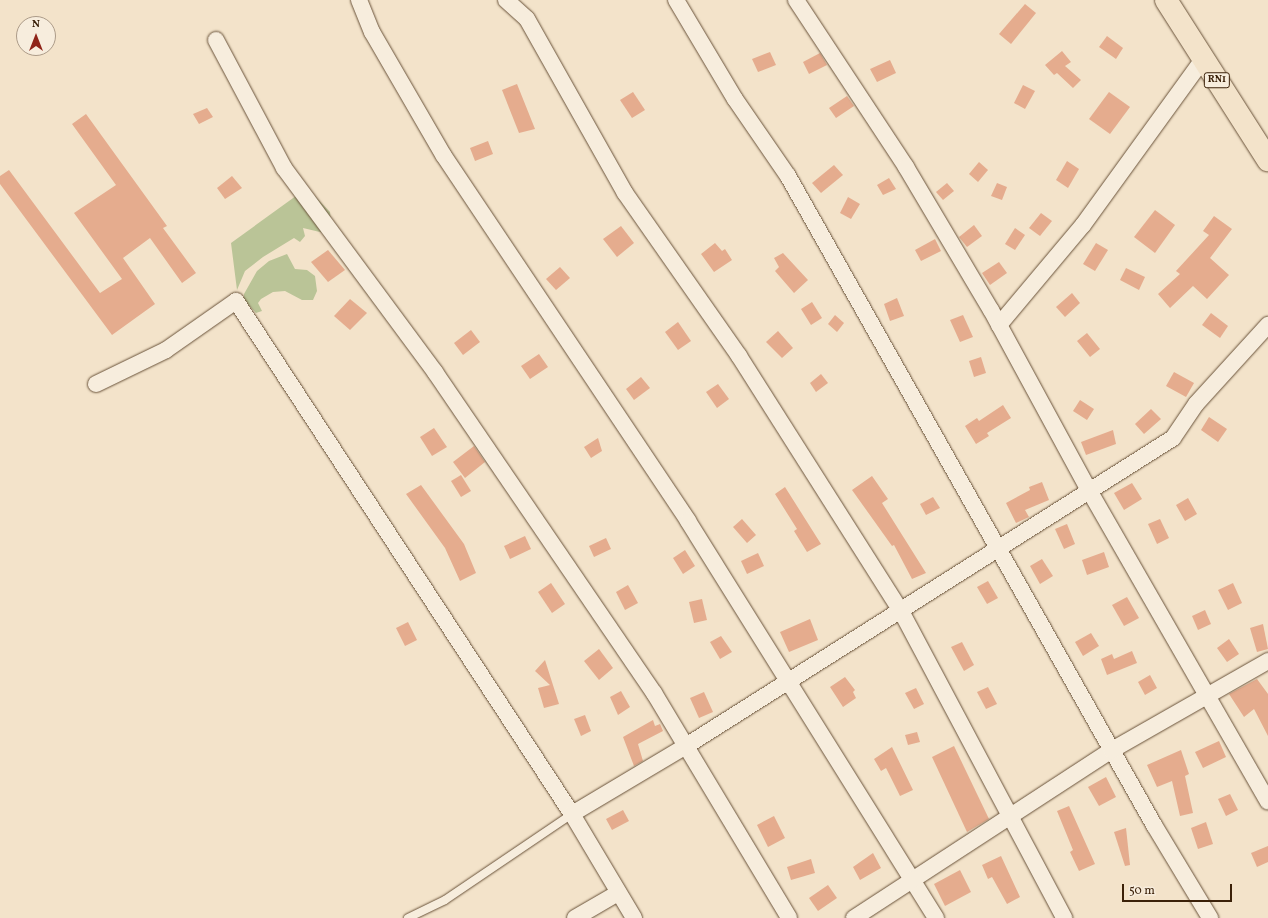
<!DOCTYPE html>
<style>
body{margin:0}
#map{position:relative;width:1268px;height:918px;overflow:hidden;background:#f3e3ca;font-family:Vollkorn,serif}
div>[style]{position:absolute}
.green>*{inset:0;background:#bac497}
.building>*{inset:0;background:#e5ac8e}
.roads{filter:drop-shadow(0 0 1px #695239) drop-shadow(0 0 1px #695239)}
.lane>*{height:8px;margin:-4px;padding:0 4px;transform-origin:4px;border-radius:4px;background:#f7eddd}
.street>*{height:16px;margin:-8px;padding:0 8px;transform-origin:8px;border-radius:8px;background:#f7eddd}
.highway>*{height:22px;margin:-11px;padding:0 11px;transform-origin:11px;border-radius:11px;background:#f3e3ca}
span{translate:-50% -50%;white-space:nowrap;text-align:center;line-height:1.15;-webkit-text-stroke:4px #f7eddd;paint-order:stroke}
.shield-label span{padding:1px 3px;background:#f7eddd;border:1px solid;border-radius:3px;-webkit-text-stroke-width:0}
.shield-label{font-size:10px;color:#3b2109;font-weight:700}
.north{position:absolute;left:16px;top:16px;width:40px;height:40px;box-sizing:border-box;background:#f7eddd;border:1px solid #ac9b88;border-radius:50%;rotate:0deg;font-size:11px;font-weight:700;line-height:16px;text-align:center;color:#3b2109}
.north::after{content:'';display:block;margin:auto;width:14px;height:18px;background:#8f2418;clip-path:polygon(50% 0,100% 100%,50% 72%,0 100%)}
.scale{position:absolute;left:1122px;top:884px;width:110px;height:18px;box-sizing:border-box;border:2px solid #3b2109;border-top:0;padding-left:5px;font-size:12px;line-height:14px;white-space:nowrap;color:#3b2109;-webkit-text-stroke:3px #f7eddd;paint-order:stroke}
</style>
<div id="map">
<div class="green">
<div style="clip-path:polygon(307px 188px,330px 212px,331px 223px,324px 233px,303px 228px,305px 236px,300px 242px,294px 238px,263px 257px,245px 271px,237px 290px,231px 243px)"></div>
<div style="clip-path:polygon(287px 254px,295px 269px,307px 270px,315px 276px,317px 291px,313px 300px,302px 300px,285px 291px,273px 292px,261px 299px,258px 303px,262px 311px,256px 313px,244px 300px,244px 294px,257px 271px,269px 261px)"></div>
</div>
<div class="building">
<div style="clip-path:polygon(1025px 4px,1036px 13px,1011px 44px,999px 34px)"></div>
<div style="clip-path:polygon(1107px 36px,1123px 48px,1116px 59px,1099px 47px)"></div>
<div style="clip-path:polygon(1062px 51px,1071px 62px,1065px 66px,1081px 80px,1073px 88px,1057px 73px,1054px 75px,1045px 65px)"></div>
<div style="clip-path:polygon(770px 52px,776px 65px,758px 72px,752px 59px)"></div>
<div style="clip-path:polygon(820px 53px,827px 65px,809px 74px,803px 62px)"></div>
<div style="clip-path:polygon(890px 60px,896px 73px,877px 82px,870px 69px)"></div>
<div style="clip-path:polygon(517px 84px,535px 129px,519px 133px,502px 90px)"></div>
<div style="clip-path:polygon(1023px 85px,1035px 91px,1025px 109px,1014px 103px)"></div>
<div style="clip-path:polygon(633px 92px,645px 110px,632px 118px,620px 100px)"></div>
<div style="clip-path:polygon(1109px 92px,1130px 107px,1110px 134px,1089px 119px)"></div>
<div style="clip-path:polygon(847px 96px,854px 106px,836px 118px,829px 108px)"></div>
<div style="clip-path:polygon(207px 108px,213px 117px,199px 124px,193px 114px)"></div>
<div style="clip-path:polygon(86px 114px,167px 226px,163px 228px,196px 273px,182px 283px,150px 238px,123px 258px,155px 304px,112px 335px,0 184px,0 176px,9px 170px,100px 293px,122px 279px,74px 213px,116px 185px,72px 124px)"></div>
<div style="clip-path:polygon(488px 141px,493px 154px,475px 161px,470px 148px)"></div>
<div style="clip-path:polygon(1067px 161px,1079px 169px,1068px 188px,1056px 180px)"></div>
<div style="clip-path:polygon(979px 162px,988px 170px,978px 182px,969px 174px)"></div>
<div style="clip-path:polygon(834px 165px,843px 175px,821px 193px,812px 183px)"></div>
<div style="clip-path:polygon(232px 176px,242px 188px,225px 199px,217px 188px)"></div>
<div style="clip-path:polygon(889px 178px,896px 189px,883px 195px,877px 185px)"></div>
<div style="clip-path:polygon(947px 183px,954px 191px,943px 200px,936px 192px)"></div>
<div style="clip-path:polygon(997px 183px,1007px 187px,1002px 200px,991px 196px)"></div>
<div style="clip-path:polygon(848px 197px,860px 204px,851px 219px,840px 213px)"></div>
<div style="clip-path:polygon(1155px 210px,1175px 225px,1155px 253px,1134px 237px)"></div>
<div style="clip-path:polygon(1041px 213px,1052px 221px,1040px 236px,1029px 228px)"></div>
<div style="clip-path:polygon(1214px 216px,1232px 229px,1210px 258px,1229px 275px,1207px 299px,1193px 286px,1170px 308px,1158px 294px,1180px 274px,1176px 271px,1209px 235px,1203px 231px)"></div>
<div style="clip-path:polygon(974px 225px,982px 236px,967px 247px,959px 237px)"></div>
<div style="clip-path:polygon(621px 226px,634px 243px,617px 257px,603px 239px)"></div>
<div style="clip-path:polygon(1015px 228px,1025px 235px,1015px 250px,1005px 244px)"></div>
<div style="clip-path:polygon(935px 239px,941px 251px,921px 261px,915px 250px)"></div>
<div style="clip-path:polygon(715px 243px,722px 251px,725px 249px,732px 260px,714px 272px,701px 254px)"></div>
<div style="clip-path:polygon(1096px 243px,1108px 250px,1095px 271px,1083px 264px)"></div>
<div style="clip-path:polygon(328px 250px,345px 270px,328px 282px,311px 262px)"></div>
<div style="clip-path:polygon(783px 253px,808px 280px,794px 293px,775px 271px,779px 267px,774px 258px)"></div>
<div style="clip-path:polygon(999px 262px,1007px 273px,990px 285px,982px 273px)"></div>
<div style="clip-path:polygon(560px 267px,570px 278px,556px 290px,546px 279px)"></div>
<div style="clip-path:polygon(1126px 268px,1145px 277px,1139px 290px,1120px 280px)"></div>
<div style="clip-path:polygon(1072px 293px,1080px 303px,1065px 317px,1056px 307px)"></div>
<div style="clip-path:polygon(897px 298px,904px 316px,890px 321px,884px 304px)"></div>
<div style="clip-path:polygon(350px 299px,367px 313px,350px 330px,334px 316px)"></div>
<div style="clip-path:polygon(812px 302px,822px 318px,811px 325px,801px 309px)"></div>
<div style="clip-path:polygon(1211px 313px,1228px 326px,1220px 338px,1202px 325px)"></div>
<div style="clip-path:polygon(835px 315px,844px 323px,837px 332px,828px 324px)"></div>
<div style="clip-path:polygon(963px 315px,973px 337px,960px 342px,950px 320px)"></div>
<div style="clip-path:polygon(678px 322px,691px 341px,678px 350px,665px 332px)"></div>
<div style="clip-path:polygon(471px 330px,480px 342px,463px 355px,454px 343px)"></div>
<div style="clip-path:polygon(778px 331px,793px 348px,782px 358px,766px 342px)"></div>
<div style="clip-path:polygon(1087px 333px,1100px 349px,1090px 357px,1077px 341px)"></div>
<div style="clip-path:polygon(539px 354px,548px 367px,530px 379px,521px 366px)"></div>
<div style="clip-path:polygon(981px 357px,986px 373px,974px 377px,969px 361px)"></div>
<div style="clip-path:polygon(1174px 372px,1194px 383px,1186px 397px,1166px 386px)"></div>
<div style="clip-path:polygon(821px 374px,828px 383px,816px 392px,810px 383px)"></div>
<div style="clip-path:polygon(641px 377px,650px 388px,634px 400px,626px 389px)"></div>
<div style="clip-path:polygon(718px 384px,729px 399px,717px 408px,706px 392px)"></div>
<div style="clip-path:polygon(1080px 400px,1094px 409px,1087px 420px,1073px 411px)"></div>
<div style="clip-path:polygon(1003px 405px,1011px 418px,987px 433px,989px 436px,976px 444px,965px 426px,977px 418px,979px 421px)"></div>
<div style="clip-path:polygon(1151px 409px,1161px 419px,1144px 434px,1135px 424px)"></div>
<div style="clip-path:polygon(1209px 417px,1227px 429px,1218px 442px,1201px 430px)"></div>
<div style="clip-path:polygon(434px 428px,447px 447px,432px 456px,420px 437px)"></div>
<div style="clip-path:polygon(1113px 430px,1116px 444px,1086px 455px,1081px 442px)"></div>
<div style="clip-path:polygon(598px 438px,602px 451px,591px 458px,584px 447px)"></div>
<div style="clip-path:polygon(474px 446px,485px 462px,465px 478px,453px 462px)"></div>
<div style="clip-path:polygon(461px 475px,471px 491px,461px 497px,451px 481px)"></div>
<div style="clip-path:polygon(872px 476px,888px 499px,882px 503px,926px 573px,912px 579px,894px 545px,892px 546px,852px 490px)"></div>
<div style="clip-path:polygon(1042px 482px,1049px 500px,1025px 510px,1029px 517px,1016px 523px,1006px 503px,1030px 490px,1029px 487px)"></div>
<div style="clip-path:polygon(1132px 483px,1142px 499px,1124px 510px,1114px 493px)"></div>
<div style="clip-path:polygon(421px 485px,464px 544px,476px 573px,460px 581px,445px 548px,406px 494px)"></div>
<div style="clip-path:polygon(785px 487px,821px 544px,807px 552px,794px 531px,797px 529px,775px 494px)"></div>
<div style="clip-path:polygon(933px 497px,940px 508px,926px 515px,920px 504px)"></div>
<div style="clip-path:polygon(1188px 498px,1197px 514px,1185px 521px,1176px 505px)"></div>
<div style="clip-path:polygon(742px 519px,756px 535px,747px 543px,733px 527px)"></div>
<div style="clip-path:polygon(1160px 519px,1169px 538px,1157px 544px,1148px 524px)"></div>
<div style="clip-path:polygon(1067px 524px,1075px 544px,1064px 549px,1055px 529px)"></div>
<div style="clip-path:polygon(525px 536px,531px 549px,510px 559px,504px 546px)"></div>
<div style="clip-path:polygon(606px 538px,611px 549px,594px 557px,589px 546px)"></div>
<div style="clip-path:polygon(685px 550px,695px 566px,683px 574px,673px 558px)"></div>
<div style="clip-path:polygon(1104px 552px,1109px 567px,1087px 575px,1082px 560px)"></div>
<div style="clip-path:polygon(758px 553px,764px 566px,747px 574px,741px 561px)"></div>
<div style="clip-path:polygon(1042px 559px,1053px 576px,1040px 584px,1030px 566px)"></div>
<div style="clip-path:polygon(988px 581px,998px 598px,987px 604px,977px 587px)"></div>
<div style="clip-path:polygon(551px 583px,565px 604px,552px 613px,538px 592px)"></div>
<div style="clip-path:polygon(1233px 583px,1242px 603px,1228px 610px,1218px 590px)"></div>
<div style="clip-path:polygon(628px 585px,638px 603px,625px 610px,616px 592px)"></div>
<div style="clip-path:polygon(1127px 597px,1139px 618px,1124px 626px,1112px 605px)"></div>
<div style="clip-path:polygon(702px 599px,707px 620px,694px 623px,689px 602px)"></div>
<div style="clip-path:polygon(1205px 610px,1211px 624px,1198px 630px,1192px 616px)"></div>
<div style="clip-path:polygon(810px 619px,818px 640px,789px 652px,780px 632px)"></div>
<div style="clip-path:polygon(408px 622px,417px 640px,405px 646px,396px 628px)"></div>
<div style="clip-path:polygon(1263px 624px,1268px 649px,1257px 652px,1250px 628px)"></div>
<div style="clip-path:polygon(1091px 633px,1099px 646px,1083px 656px,1075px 642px)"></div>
<div style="clip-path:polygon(721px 636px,732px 652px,720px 659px,710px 642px)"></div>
<div style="clip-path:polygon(1229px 639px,1239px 654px,1227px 662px,1217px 648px)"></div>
<div style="clip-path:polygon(962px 642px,974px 665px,964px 671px,951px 647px)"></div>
<div style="clip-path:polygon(599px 649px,613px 668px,599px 680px,584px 661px)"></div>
<div style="clip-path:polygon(1132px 651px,1137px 663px,1107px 675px,1101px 659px,1112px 654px,1114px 659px)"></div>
<div style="clip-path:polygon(545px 660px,559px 704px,544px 708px,538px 688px,550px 685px,535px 671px)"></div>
<div style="clip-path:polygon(1150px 675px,1157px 688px,1145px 695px,1138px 682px)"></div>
<div style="clip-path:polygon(845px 677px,855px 690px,853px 692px,856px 698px,843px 707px,830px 687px)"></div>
<div style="clip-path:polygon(1257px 679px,1268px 694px,1268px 736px,1254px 709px,1244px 717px,1229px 694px)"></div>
<div style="clip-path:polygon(988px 687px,997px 704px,986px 709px,977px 692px)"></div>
<div style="clip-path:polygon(916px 688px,924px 704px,914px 709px,905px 693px)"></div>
<div style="clip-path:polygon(621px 691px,630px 707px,618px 715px,610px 697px)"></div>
<div style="clip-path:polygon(704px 692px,713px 712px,699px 718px,690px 698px)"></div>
<div style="clip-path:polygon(585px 715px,591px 731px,581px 736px,574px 719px)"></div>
<div style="clip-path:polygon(653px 720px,655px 726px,660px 724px,663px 731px,638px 744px,643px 761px,634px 766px,623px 737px)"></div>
<div style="clip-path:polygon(917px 732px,920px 742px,908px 745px,905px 735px)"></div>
<div style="clip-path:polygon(1219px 741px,1226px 757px,1203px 768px,1195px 752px)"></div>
<div style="clip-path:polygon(954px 746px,989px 819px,967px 832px,932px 757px)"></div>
<div style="clip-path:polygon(892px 747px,913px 790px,900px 796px,886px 768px,881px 771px,874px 759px)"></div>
<div style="clip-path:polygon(1181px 750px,1189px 774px,1185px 776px,1193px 813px,1180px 816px,1172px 781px,1157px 787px,1147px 765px)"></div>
<div style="clip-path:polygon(1106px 777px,1116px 797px,1099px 806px,1088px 787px)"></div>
<div style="clip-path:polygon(1230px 794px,1238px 810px,1226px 816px,1218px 799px)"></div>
<div style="clip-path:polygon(1069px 806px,1095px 864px,1079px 871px,1070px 852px,1073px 850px,1057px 811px)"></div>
<div style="clip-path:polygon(623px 810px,629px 821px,612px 830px,606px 819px)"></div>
<div style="clip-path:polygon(774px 816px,785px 838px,768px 847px,757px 825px)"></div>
<div style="clip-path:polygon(1206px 822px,1213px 844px,1198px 849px,1191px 828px)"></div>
<div style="clip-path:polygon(1126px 828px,1130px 865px,1125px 866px,1114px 832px)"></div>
<div style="clip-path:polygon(1268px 846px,1268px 862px,1257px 867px,1251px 853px)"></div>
<div style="clip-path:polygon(873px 853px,881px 868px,860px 880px,853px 867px)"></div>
<div style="clip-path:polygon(1001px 856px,1020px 897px,1007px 904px,992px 877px,988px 879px,982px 865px)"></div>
<div style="clip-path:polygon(811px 859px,815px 873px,791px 880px,787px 867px)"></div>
<div style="clip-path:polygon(960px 870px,971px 892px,945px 906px,934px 884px)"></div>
<div style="clip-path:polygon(828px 885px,837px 898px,818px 911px,809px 898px)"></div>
</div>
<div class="roads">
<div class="lane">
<div style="left:408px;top:918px;width:41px;rotate:-25.9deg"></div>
<div style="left:445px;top:900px;width:153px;rotate:-34.1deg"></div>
</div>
<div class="street">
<div style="left:359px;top:0;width:35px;rotate:68deg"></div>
<div style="left:372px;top:32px;width:143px;rotate:59.9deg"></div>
<div style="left:444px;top:156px;width:439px;rotate:56.2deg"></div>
<div style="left:688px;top:521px;width:468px;rotate:58deg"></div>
<div style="left:506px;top:0;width:28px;rotate:42deg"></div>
<div style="left:527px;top:19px;width:200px;rotate:60.6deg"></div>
<div style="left:625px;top:193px;width:199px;rotate:55deg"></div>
<div style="left:739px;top:356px;width:302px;rotate:57.6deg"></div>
<div style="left:901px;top:611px;width:348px;rotate:62deg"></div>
<div style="left:676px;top:0;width:115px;rotate:59.2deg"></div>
<div style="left:735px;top:99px;width:93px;rotate:55.5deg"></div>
<div style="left:788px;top:176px;width:745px;rotate:60.58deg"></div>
<div style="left:1154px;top:825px;width:109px;rotate:58.9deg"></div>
<div style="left:796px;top:0;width:200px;rotate:56.6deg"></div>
<div style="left:906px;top:167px;width:166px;rotate:59.3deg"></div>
<div style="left:991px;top:310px;width:207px;rotate:61.5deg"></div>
<div style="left:1090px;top:492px;width:357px;rotate:60.1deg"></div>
<div style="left:216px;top:40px;width:145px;rotate:62deg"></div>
<div style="left:284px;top:168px;width:254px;rotate:53.5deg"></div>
<div style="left:435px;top:372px;width:389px;rotate:55.7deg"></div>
<div style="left:654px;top:693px;width:262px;rotate:59deg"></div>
<div style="left:999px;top:325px;width:131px;rotate:-50deg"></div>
<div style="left:1083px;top:225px;width:205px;rotate:-54.1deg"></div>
<div style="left:96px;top:384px;width:78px;rotate:-25.9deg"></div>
<div style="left:166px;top:350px;width:85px;rotate:-35deg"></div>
<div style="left:236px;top:301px;width:613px;rotate:56.78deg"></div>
<div style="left:572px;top:814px;width:121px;rotate:59.2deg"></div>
<div style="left:572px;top:814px;width:133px;rotate:-30.8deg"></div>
<div style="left:686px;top:746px;width:576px;rotate:-32.31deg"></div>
<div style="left:1173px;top:438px;width:41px;rotate:-55.9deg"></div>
<div style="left:1196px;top:404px;width:107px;rotate:-47.7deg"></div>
<div style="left:575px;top:918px;width:50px;rotate:-30.2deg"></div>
<div style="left:854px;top:918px;width:308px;rotate:-33.1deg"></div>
<div style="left:1112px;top:750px;width:180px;rotate:-29.7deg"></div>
</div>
<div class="highway">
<div style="left:1166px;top:0;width:190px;rotate:57.5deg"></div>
</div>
</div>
<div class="shield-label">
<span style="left:1217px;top:80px">RN1</span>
</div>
<div class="north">N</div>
<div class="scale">50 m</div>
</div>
